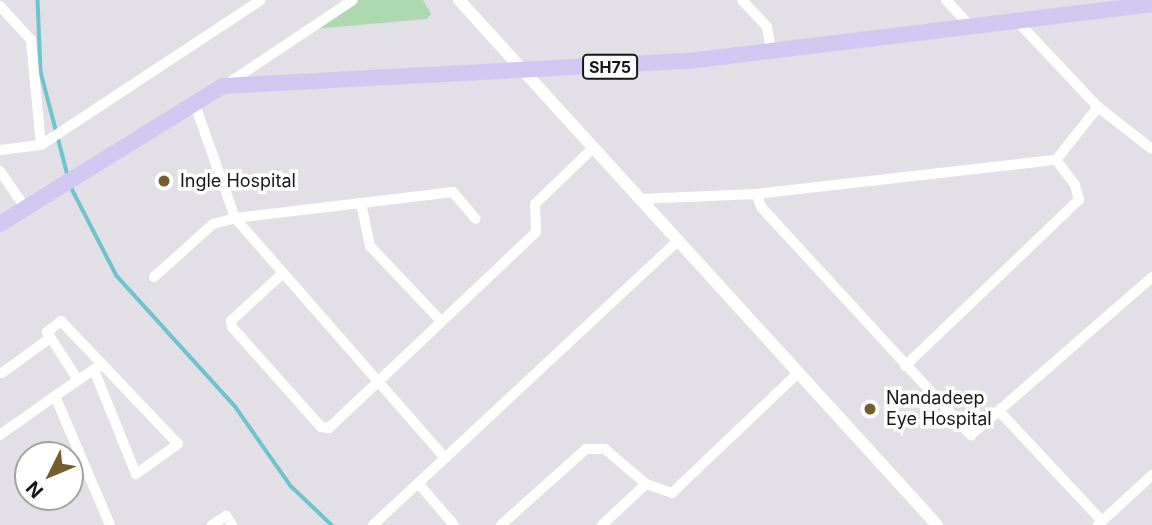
<!DOCTYPE html>
<style>
body{margin:0}
#map{position:relative;width:1152px;height:525px;overflow:hidden;background:#e3dfe6;font-family:Inter,sans-serif}
div>[style]{position:absolute}
.green>*{inset:0;background:#aed8b0}
.stream>*{height:3.5px;margin:-1.75px;padding:0 1.75px;transform-origin:1.75px;border-radius:1.75px;background:#6dc3ce}
.minor>*{height:10px;margin:-5px;padding:0 5px;transform-origin:5px;border-radius:5px;background:#fff}
.tertiary>*{height:12px;margin:-6px;padding:0 6px;transform-origin:6px;border-radius:6px;background:#fff}
.primary>*{height:16px;margin:-8px;padding:0 8px;transform-origin:8px;border-radius:8px;background:#d2c7f0}
.dots>*{width:19px;height:19px;translate:-50% -50%;box-sizing:border-box;border:4px solid #fff;border-radius:50%}
span{translate:-50% -50%;white-space:nowrap;text-align:center;line-height:1.15;-webkit-text-stroke:7px #fff;paint-order:stroke}
.shield-label span{padding:2px 5px;background:#fff;border:2px solid;border-radius:5px;-webkit-text-stroke-width:0}
.shield-label{font-size:16px;color:#181619;font-weight:700}
.poi-label{font-size:18px;color:#181619}
.left{translate:0 -50%;text-align:left}
.north{position:absolute;left:14px;top:441px;width:70px;height:70px;box-sizing:border-box;background:#fff;border:2px solid #a3a2a3;border-radius:50%;rotate:227deg;font-size:19px;font-weight:700;line-height:28px;text-align:center;color:#181619}
.north::after{content:'';display:block;margin:auto;width:24px;height:32px;background:#775c2e;clip-path:polygon(50% 0,100% 100%,50% 72%,0 100%)}
</style>
<div id="map">
<div class="green">
<div style="clip-path:polygon(348px 0,423px 0,431px 14px,427px 19px,302px 30px)"></div>
</div>
<div class="stream">
<div style="left:38px;top:0;width:72px;rotate:87.6deg"></div>
<div style="left:41px;top:72px;width:107px;rotate:75.4deg"></div>
<div style="left:71px;top:187px;width:100px;rotate:62.7deg"></div>
<div style="left:117px;top:276px;width:176px;rotate:47.8deg"></div>
<div style="left:235px;top:406px;width:98px;rotate:55deg"></div>
<div style="left:291px;top:486px;width:57px;rotate:43.6deg"></div>
</div>
<div class="minor">
<div style="left:742px;top:0;width:37px;rotate:47deg"></div>
<div style="left:767px;top:27px;width:23px;rotate:80deg"></div>
<div style="left:946px;top:0;width:35px;rotate:47deg"></div>
<div style="left:0;top:6px;width:46px;rotate:47.6deg"></div>
<div style="left:31px;top:40px;width:105px;rotate:84.6deg"></div>
<div style="left:227px;top:84px;width:151px;rotate:-33.7deg"></div>
<div style="left:194px;top:102px;width:123px;rotate:70.5deg"></div>
<div style="left:235px;top:218px;width:319px;rotate:48.8deg"></div>
<div style="left:445px;top:458px;width:317px;rotate:-43deg"></div>
<div style="left:1098px;top:107px;width:68px;rotate:37.9deg"></div>
<div style="left:0;top:150px;width:41px;rotate:-7deg"></div>
<div style="left:41px;top:145px;width:263px;rotate:-33.4deg"></div>
<div style="left:0;top:171px;width:42px;rotate:55.6deg"></div>
<div style="left:756px;top:194px;width:15px;rotate:67deg"></div>
<div style="left:762px;top:208px;width:309px;rotate:47.4deg"></div>
<div style="left:971px;top:435px;width:240px;rotate:-41.1deg"></div>
<div style="left:639px;top:199px;width:117px;rotate:-2.4deg"></div>
<div style="left:756px;top:194px;width:302px;rotate:-6.5deg"></div>
<div style="left:1056px;top:160px;width:68px;rotate:-51.6deg"></div>
<div style="left:1098px;top:107px;width:120px;rotate:-133.3deg"></div>
<div style="left:361px;top:203px;width:44px;rotate:78.2deg"></div>
<div style="left:370px;top:246px;width:103px;rotate:46.6deg"></div>
<div style="left:283px;top:273px;width:71px;rotate:137.3deg"></div>
<div style="left:231px;top:321px;width:6px;rotate:81deg"></div>
<div style="left:232px;top:327px;width:134px;rotate:48.3deg"></div>
<div style="left:321px;top:427px;width:8px;rotate:7deg"></div>
<div style="left:329px;top:428px;width:285px;rotate:-43.4deg"></div>
<div style="left:536px;top:232px;width:28px;rotate:-92deg"></div>
<div style="left:535px;top:204px;width:82px;rotate:-44deg"></div>
<div style="left:154px;top:277px;width:79px;rotate:-41.9deg"></div>
<div style="left:213px;top:224px;width:23px;rotate:-15deg"></div>
<div style="left:235px;top:218px;width:220px;rotate:-6.8deg"></div>
<div style="left:453px;top:192px;width:35px;rotate:50deg"></div>
<div style="left:905px;top:366px;width:240px;rotate:-43.7deg"></div>
<div style="left:1079px;top:200px;width:16px;rotate:-105deg"></div>
<div style="left:1075px;top:185px;width:31px;rotate:-127deg"></div>
<div style="left:2px;top:373px;width:59px;rotate:-36.1deg"></div>
<div style="left:78px;top:380px;width:57px;rotate:-122.9deg"></div>
<div style="left:47px;top:332px;width:18px;rotate:-38deg"></div>
<div style="left:61px;top:321px;width:59px;rotate:46.4deg"></div>
<div style="left:55px;top:396px;width:57px;rotate:-34.2deg"></div>
<div style="left:102px;top:364px;width:110px;rotate:46.5deg"></div>
<div style="left:178px;top:444px;width:52px;rotate:144.5deg"></div>
<div style="left:136px;top:474px;width:112px;rotate:-112deg"></div>
<div style="left:1000px;top:412px;width:149px;rotate:46.9deg"></div>
<div style="left:0;top:435px;width:67px;rotate:-35.3deg"></div>
<div style="left:55px;top:396px;width:140px;rotate:66.9deg"></div>
<div style="left:418px;top:483px;width:55px;rotate:49.4deg"></div>
<div style="left:212px;top:525px;width:17px;rotate:-33deg"></div>
<div style="left:226px;top:516px;width:11px;rotate:56deg"></div>
<div style="left:373px;top:525px;width:98px;rotate:-42.9deg"></div>
<div style="left:501px;top:525px;width:114px;rotate:-41.8deg"></div>
<div style="left:586px;top:449px;width:19px"></div>
<div style="left:605px;top:449px;width:54px;rotate:40.5deg"></div>
<div style="left:602px;top:525px;width:60px;rotate:-43deg"></div>
<div style="left:646px;top:484px;width:28px;rotate:19deg"></div>
<div style="left:672px;top:493px;width:173px;rotate:-43.6deg"></div>
<div style="left:1098px;top:525px;width:74px;rotate:-42.8deg"></div>
</div>
<div class="tertiary">
<div style="left:459px;top:0;width:710px;rotate:47.68deg"></div>
</div>
<div class="primary">
<div style="left:0;top:224px;width:262px;rotate:-31.8deg"></div>
<div style="left:223px;top:86px;width:467px;rotate:-3.1deg"></div>
<div style="left:689px;top:61px;width:466px;rotate:-7deg"></div>
</div>
<div class="dots">
<div style="left:164px;top:181px;background:#775c2e"></div>
<div style="left:870px;top:409px;background:#775c2e"></div>
</div>
<div class="shield-label">
<span style="left:610px;top:67px">SH75</span>
</div>
<div class="poi-label">
<span class="left" style="left:180px;top:181px">Ingle Hospital</span>
<span class="left" style="left:886px;top:409px">Nandadeep<br>Eye Hospital</span>
</div>
<div class="north">N</div>
</div>
